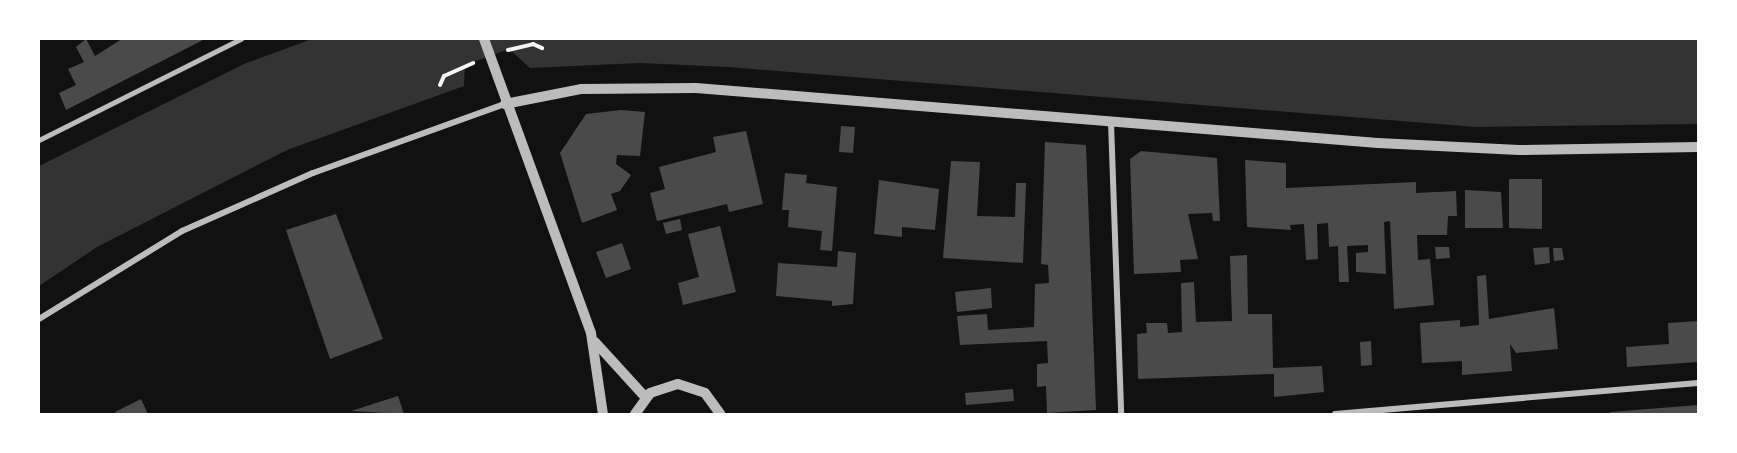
<!DOCTYPE html>
<style>
body{margin:0}
#map{position:relative;width:1737px;height:453px;overflow:hidden;background:#111;font-family:"Roboto Serif",serif}
div>[style]{position:absolute}
.water>*{inset:0;background:#333}
.building>*{inset:0;background:#4a4a4a}
.path>*{height:4px;margin:-2px;padding:0 2px;transform-origin:2px;border-radius:2px;background:#f5f5f5}
.service>*{height:4.5px;margin:-2.25px;padding:0 2.25px;transform-origin:2.25px;border-radius:2.25px;background:#bcbcbc}
.minor>*{height:6px;margin:-3px;padding:0 3px;transform-origin:3px;border-radius:3px;background:#bcbcbc}
.tertiary>*{height:10px;margin:-5px;padding:0 5px;transform-origin:5px;border-radius:5px;background:#bcbcbc}
span{translate:-50% -50%;white-space:nowrap;text-align:center;line-height:1.15;-webkit-text-stroke:6px #fff;paint-order:stroke}
.frame{position:absolute;inset:0;border:40px solid #fff;pointer-events:none}
</style>
<div id="map">
<div class="water">
<div style="clip-path:polygon(312px 39px,1698px 39px,1698px 124px,1476px 127px,728px 67px,640px 63px,530px 68px,509px 49px,465px 65px,464px 86px,287px 150px,97px 247px,39px 286px,39px 166px,244px 64px)"></div>
</div>
<div class="building">
<div style="clip-path:polygon(86px 39px,95px 56px,122px 39px,205px 39px,66px 110px,59px 93px,76px 85px,68px 69px,84px 62px,76px 47px)"></div>
<div style="clip-path:polygon(621px 110px,645px 112px,640px 156px,617px 155px,616px 164px,631px 175px,620px 191px,611px 194px,617px 210px,582px 223px,560px 153px,586px 114px)"></div>
<div style="clip-path:polygon(841px 126px,855px 127px,853px 153px,839px 152px)"></div>
<div style="clip-path:polygon(746px 131px,763px 204px,729px 212px,727px 204px,657px 221px,650px 193px,665px 189px,659px 167px,716px 152px,713px 137px)"></div>
<div style="clip-path:polygon(1045px 142px,1086px 145px,1096px 410px,1047px 413px,1046px 386px,1037px 387px,1037px 364px,1048px 363px,1047px 341px,960px 345px,957px 316px,987px 314px,988px 330px,1034px 327px,1035px 284px,1049px 283px,1048px 265px,1041px 264px)"></div>
<div style="clip-path:polygon(1141px 151px,1217px 158px,1220px 221px,1213px 221px,1212px 213px,1188px 214px,1198px 259px,1180px 260px,1181px 272px,1134px 274px,1130px 159px)"></div>
<div style="clip-path:polygon(1245px 160px,1286px 163px,1286px 188px,1416px 182px,1416px 193px,1456px 191px,1457px 216px,1448px 216px,1447px 235px,1417px 235px,1418px 260px,1430px 259px,1434px 305px,1394px 309px,1390px 221px,1384px 222px,1386px 274px,1356px 272px,1356px 253px,1368px 252px,1368px 245px,1347px 246px,1349px 282px,1339px 282px,1338px 246px,1329px 247px,1328px 223px,1317px 224px,1318px 259px,1306px 260px,1304px 224px,1290px 225px,1291px 230px,1247px 227px)"></div>
<div style="clip-path:polygon(951px 161px,980px 162px,977px 216px,1015px 217px,1016px 183px,1026px 183px,1023px 263px,943px 258px)"></div>
<div style="clip-path:polygon(785px 173px,807px 175px,806px 183px,837px 187px,832px 251px,820px 250px,822px 231px,788px 227px,789px 210px,782px 210px)"></div>
<div style="clip-path:polygon(1509px 179px,1542px 179px,1542px 229px,1509px 228px)"></div>
<div style="clip-path:polygon(879px 180px,939px 189px,935px 230px,902px 227px,902px 237px,874px 234px)"></div>
<div style="clip-path:polygon(1465px 190px,1501px 192px,1503px 228px,1465px 228px)"></div>
<div style="clip-path:polygon(336px 214px,383px 339px,330px 359px,286px 230px)"></div>
<div style="clip-path:polygon(680px 219px,682px 230px,666px 234px,663px 223px)"></div>
<div style="clip-path:polygon(720px 226px,736px 292px,683px 305px,678px 283px,699px 277px,688px 234px)"></div>
<div style="clip-path:polygon(622px 243px,631px 269px,606px 278px,596px 252px)"></div>
<div style="clip-path:polygon(1435px 247px,1449px 247px,1450px 258px,1436px 259px)"></div>
<div style="clip-path:polygon(1549px 247px,1550px 263px,1535px 265px,1533px 248px)"></div>
<div style="clip-path:polygon(1553px 248px,1562px 248px,1564px 260px,1554px 261px)"></div>
<div style="clip-path:polygon(838px 251px,856px 253px,853px 304px,832px 306px,832px 301px,776px 296px,778px 263px,837px 267px)"></div>
<div style="clip-path:polygon(1247px 255px,1248px 314px,1272px 314px,1273px 368px,1322px 366px,1324px 392px,1274px 397px,1274px 374px,1138px 379px,1137px 334px,1147px 333px,1146px 323px,1167px 323px,1168px 333px,1182px 332px,1181px 283px,1194px 282px,1196px 322px,1232px 321px,1230px 256px)"></div>
<div style="clip-path:polygon(1486px 275px,1489px 319px,1554px 308px,1558px 349px,1516px 353px,1510px 344px,1512px 371px,1462px 375px,1462px 361px,1422px 363px,1420px 323px,1460px 320px,1460px 327px,1479px 325px,1477px 276px)"></div>
<div style="clip-path:polygon(991px 288px,992px 308px,957px 312px,955px 292px)"></div>
<div style="clip-path:polygon(1698px 321px,1698px 362px,1627px 367px,1626px 347px,1669px 344px,1668px 323px)"></div>
<div style="clip-path:polygon(1371px 341px,1372px 365px,1361px 366px,1360px 342px)"></div>
<div style="clip-path:polygon(1013px 389px,1014px 401px,966px 405px,965px 393px)"></div>
<div style="clip-path:polygon(398px 396px,404px 414px,351px 411px)"></div>
<div style="clip-path:polygon(141px 399px,148px 414px,116px 414px,115px 412px)"></div>
<div style="clip-path:polygon(1698px 405px,1698px 414px,1610px 414px,1610px 412px)"></div>
</div>
<div class="path">
<div style="left:508px;top:50px;width:26px;rotate:-13deg"></div>
<div style="left:533px;top:44px;width:10px;rotate:24deg"></div>
<div style="left:440px;top:85px;width:10px;rotate:-66deg"></div>
<div style="left:444px;top:76px;width:32px;rotate:-24deg"></div>
</div>
<div class="service">
<div style="left:39px;top:140px;width:226px;rotate:-26.6deg"></div>
</div>
<div class="minor">
<div style="left:1111px;top:122px;width:292px;rotate:88deg"></div>
<div style="left:39px;top:319px;width:168px;rotate:-31.6deg"></div>
<div style="left:182px;top:231px;width:143px;rotate:-23.9deg"></div>
<div style="left:313px;top:173px;width:204px;rotate:-19.8deg"></div>
<div style="left:1335px;top:414px;width:364px;rotate:-4.9deg"></div>
</div>
<div class="tertiary">
<div style="left:484px;top:39px;width:313px;rotate:70deg"></div>
<div style="left:591px;top:333px;width:82px;rotate:81.6deg"></div>
<div style="left:505px;top:104px;width:77px;rotate:-11.2deg"></div>
<div style="left:581px;top:89px;width:115px;rotate:-0.5deg"></div>
<div style="left:696px;top:88px;width:684px;rotate:4.61deg"></div>
<div style="left:1378px;top:143px;width:141px;rotate:2.8deg"></div>
<div style="left:1519px;top:150px;width:179px;rotate:-1deg"></div>
<div style="left:595px;top:342px;width:74px;rotate:47.7deg"></div>
<div style="left:635px;top:414px;width:26px;rotate:-54deg"></div>
<div style="left:650px;top:393px;width:29px;rotate:-18deg"></div>
<div style="left:678px;top:384px;width:28px;rotate:18deg"></div>
<div style="left:705px;top:393px;width:26px;rotate:54deg"></div>
</div>
<div class="frame"></div>
</div>
